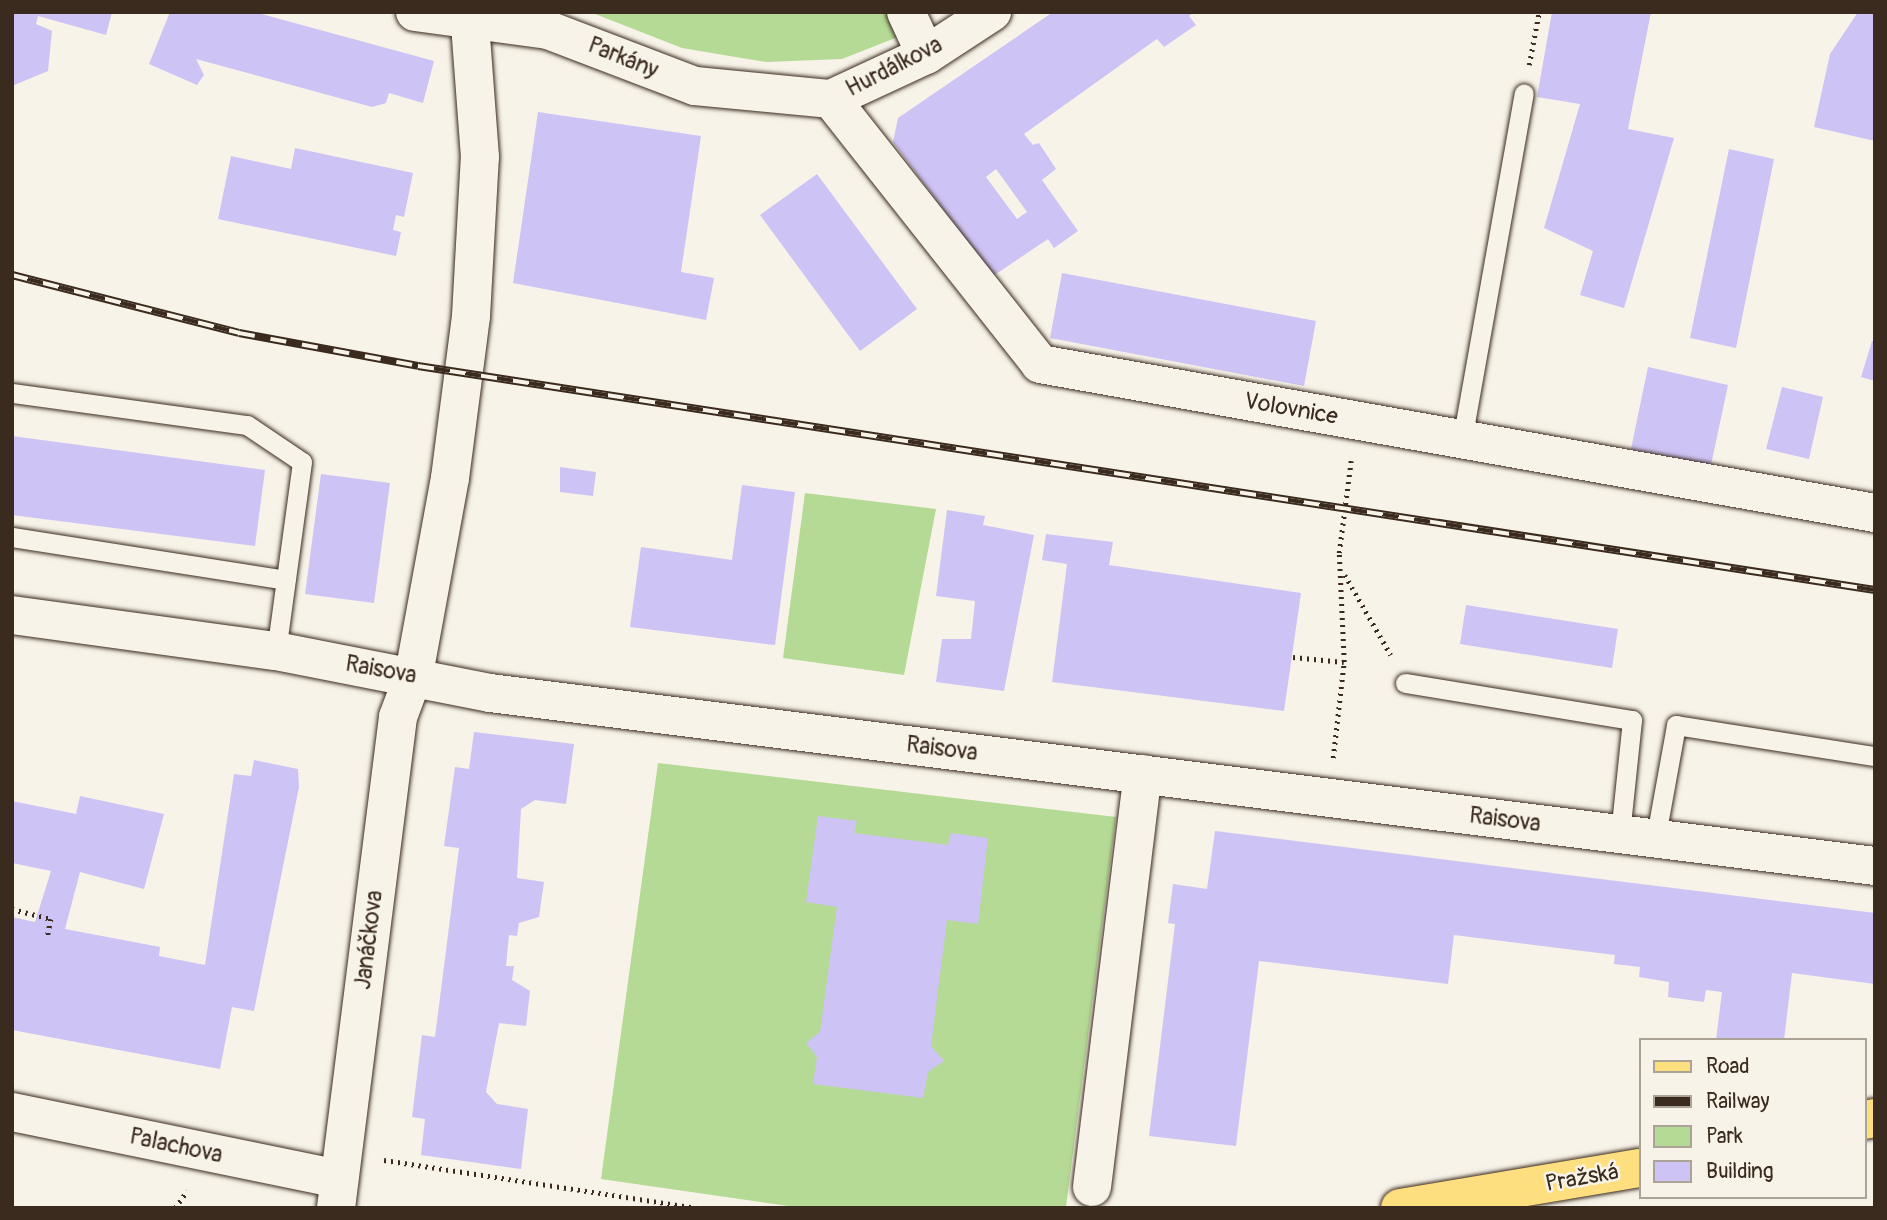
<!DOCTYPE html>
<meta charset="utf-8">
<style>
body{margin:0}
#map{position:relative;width:1887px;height:1220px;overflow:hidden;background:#f7f3e8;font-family:Pangolin,sans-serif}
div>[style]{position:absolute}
.green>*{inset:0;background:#b5da95}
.building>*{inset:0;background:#cec3f5}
.path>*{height:4.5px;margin-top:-2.25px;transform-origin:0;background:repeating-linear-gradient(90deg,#3b2a1e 0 2px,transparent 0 7px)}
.roads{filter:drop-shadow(0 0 2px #3b2a1e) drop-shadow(0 0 2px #3b2a1e)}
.service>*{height:19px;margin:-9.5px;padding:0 9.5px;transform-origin:9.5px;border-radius:9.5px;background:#f7f3e8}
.minor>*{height:38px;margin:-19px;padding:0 19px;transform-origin:19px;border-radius:19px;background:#f7f3e8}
.primary>*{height:38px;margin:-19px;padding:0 19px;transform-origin:19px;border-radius:19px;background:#fedf80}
.rail>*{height:8px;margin-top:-4px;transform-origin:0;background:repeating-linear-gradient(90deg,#f7f3e8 0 16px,#3b2a1e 0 32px);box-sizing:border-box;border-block:2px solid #3b2a1e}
span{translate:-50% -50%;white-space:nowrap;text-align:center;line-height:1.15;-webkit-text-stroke:5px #f7f3e8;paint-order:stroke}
.street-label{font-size:23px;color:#3b2a1e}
.frame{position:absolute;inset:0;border:14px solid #3b2a1e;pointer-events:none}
.legend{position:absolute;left:1639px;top:1038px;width:228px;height:161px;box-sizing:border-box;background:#f7f3e8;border:2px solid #aca397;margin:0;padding:9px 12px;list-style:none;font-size:21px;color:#3b2a1e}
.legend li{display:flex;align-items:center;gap:14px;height:35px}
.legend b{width:35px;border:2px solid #aca397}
</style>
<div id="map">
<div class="green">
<div style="clip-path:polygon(590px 12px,896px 12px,903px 35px,842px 59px,766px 62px,682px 48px)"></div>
<div style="clip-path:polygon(805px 493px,936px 509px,904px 675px,783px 658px)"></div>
<div style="clip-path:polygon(658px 763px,1116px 817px,1066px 1207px,802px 1208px,601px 1179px)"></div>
</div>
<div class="building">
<div style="clip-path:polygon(12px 12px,112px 12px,106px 35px,38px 16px,36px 24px,52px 31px,48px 71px,12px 86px)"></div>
<div style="clip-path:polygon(170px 12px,254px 12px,434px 61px,423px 103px,389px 93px,386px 103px,372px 107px,196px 59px,204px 75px,197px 85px,149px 64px)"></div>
<div style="clip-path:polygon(evenodd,1053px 12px,1194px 12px,1189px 16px,1196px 25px,1164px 47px,1157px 39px,1182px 21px,1024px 134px,1033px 145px,1039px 143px,1056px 169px,1042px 180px,1078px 231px,1054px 248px,1048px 239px,993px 276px,893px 142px,898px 118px,1053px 12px,996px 169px,1027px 212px,1017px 219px,986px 177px,996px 169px)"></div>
<div style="clip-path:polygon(1552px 12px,1651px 12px,1628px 129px,1674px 138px,1624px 308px,1580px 295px,1593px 251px,1544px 228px,1580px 104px,1537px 97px)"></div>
<div style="clip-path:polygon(1858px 12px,1875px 12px,1875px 141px,1814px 127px,1830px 54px)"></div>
<div style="clip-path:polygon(538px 112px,701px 136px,681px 272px,714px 278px,706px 320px,513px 283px)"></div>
<div style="clip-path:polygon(295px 148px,413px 173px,404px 217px,396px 215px,393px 230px,401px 232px,396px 256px,218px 219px,231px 156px,291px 169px)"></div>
<div style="clip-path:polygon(1729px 149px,1774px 159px,1736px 348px,1690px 338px)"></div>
<div style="clip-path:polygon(817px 174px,917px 309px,860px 351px,760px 215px)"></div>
<div style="clip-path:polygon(1062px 273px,1316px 321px,1304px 386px,1050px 338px)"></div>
<div style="clip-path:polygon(1872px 341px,1875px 341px,1875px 381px,1861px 377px)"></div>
<div style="clip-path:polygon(1648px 367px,1728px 385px,1711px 465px,1631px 449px)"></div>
<div style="clip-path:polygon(1782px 387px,1823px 397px,1809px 459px,1766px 449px)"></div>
<div style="clip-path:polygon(12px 436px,265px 470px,255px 546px,12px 515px)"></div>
<div style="clip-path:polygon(560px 467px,596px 472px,593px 496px,560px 492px)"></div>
<div style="clip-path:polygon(321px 474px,390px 483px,374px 603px,305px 594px)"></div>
<div style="clip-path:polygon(742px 485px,795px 492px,775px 645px,630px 627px,641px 547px,732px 560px)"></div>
<div style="clip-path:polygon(947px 510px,985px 516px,983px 525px,1034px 535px,1004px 691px,936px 682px,942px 639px,971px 639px,975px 601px,936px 596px)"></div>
<div style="clip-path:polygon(1046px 534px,1113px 542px,1109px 565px,1301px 593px,1284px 711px,1052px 682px,1067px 564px,1042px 560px)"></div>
<div style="clip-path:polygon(1466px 605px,1618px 629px,1612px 668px,1460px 644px)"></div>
<div style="clip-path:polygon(474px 732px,574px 744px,566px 804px,535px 800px,521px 809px,517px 878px,544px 882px,539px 917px,519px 923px,517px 936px,509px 935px,506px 966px,514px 966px,512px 980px,530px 991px,526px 1026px,499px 1023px,486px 1092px,497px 1104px,528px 1109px,521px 1169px,421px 1155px,425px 1119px,412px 1117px,422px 1035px,435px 1037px,459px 848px,444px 846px,455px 767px,469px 769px)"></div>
<div style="clip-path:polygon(254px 760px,298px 769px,299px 787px,254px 1011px,232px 1007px,220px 1069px,12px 1030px,12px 917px,35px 922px,51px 871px,12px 863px,12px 801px,76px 814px,80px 796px,164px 814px,144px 889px,80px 872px,65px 929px,160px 947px,159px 956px,205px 965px,234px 774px,251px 776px)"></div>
<div style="clip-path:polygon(818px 816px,857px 821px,854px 833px,948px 845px,951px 833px,988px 838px,978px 924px,947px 920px,931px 1046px,944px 1061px,928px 1072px,923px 1098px,813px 1084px,817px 1057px,806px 1043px,820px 1032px,837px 907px,806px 902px)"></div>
<div style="clip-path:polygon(1215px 831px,1875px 913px,1875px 984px,1792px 973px,1784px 1040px,1716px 1040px,1722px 992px,1706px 990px,1704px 1002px,1668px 997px,1669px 982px,1639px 977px,1640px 967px,1614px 964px,1615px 955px,1454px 935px,1448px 984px,1259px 961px,1236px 1146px,1149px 1136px,1175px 924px,1168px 923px,1173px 884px,1207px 889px)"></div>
</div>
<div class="path">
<div style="left:1529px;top:65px;width:54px;rotate:-79.3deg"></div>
<div style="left:1345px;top:575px;width:92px;rotate:60.1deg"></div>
<div style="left:1293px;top:657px;width:51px;rotate:5.6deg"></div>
<div style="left:1333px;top:758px;width:97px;rotate:-83.5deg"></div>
<div style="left:1344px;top:662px;width:109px;rotate:-92.6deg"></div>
<div style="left:1339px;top:553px;width:93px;rotate:-82.6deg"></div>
<div style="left:12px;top:909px;width:40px;rotate:14.4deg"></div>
<div style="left:51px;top:919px;width:20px;rotate:101deg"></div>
<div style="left:384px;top:1160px;width:318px;rotate:8.7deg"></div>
<div style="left:175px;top:1208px;width:21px;rotate:-55deg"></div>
</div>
<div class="roads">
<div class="service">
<div style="left:12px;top:393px;width:237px;rotate:7.8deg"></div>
<div style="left:247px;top:425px;width:66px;rotate:33.9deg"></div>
<div style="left:302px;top:462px;width:191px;rotate:97.8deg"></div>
<div style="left:1462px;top:440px;width:352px;rotate:-79.9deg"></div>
<div style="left:12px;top:537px;width:277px;rotate:8.9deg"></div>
<div style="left:1405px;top:683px;width:230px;rotate:9.3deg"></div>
<div style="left:1632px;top:720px;width:116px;rotate:96deg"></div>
<div style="left:1655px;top:841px;width:118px;rotate:-79.7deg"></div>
<div style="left:1676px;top:725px;width:201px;rotate:8.9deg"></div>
</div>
<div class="minor">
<div style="left:415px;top:12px;width:134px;rotate:7.7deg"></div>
<div style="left:548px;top:30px;width:157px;rotate:20.9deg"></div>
<div style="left:695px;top:86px;width:137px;rotate:5.5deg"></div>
<div style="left:831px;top:99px;width:105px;rotate:-24.9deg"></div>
<div style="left:926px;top:55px;width:79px;rotate:-33.1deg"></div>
<div style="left:906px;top:12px;width:47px;rotate:65.1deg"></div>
<div style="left:831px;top:99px;width:337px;rotate:51.7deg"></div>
<div style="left:1040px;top:364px;width:848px;rotate:10.12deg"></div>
<div style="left:12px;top:615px;width:266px;rotate:7.8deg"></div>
<div style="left:276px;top:651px;width:218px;rotate:11.1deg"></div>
<div style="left:490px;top:693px;width:1396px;rotate:7.12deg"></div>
<div style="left:12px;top:1112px;width:334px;rotate:11.6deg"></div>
<div style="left:1092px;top:1187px;width:416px;rotate:-83deg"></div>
<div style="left:336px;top:1208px;width:495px;rotate:-82.8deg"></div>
<div style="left:398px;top:717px;width:46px;rotate:-69.6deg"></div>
<div style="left:414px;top:674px;width:199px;rotate:-79.6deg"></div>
<div style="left:450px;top:478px;width:163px;rotate:-82.6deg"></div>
<div style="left:471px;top:316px;width:159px;rotate:-86.8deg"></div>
<div style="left:480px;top:157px;width:145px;rotate:-94.3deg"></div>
</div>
<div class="primary">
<div style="left:1864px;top:1120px;width:11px;rotate:-10deg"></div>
<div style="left:1400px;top:1208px;width:243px;rotate:-9.5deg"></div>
</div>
</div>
<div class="rail">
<div style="left:12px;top:275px;width:234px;rotate:14.3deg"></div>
<div style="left:239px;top:333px;width:182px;rotate:10.4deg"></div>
<div style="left:418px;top:366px;width:1474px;rotate:8.74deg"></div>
</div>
<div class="street-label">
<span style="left:623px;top:58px;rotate:22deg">Parkány</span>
<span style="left:894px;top:67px;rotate:-27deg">Hurdálkova</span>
<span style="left:1291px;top:409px;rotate:10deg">Volovnice</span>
<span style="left:381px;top:670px;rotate:10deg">Raisova</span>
<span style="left:942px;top:749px;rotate:7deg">Raisova</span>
<span style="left:1505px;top:820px;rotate:7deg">Raisova</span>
<span style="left:369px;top:940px;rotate:-83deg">Janáčkova</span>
<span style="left:176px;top:1146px;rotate:12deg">Palachova</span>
<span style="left:1582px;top:1178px;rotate:-10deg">Pražská</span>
</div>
<div class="frame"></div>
<ul class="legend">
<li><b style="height:9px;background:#fedf80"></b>Road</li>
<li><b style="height:9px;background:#3b2a1e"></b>Railway</li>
<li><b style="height:19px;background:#b5da95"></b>Park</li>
<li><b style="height:19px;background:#cec3f5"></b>Building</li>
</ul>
</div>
